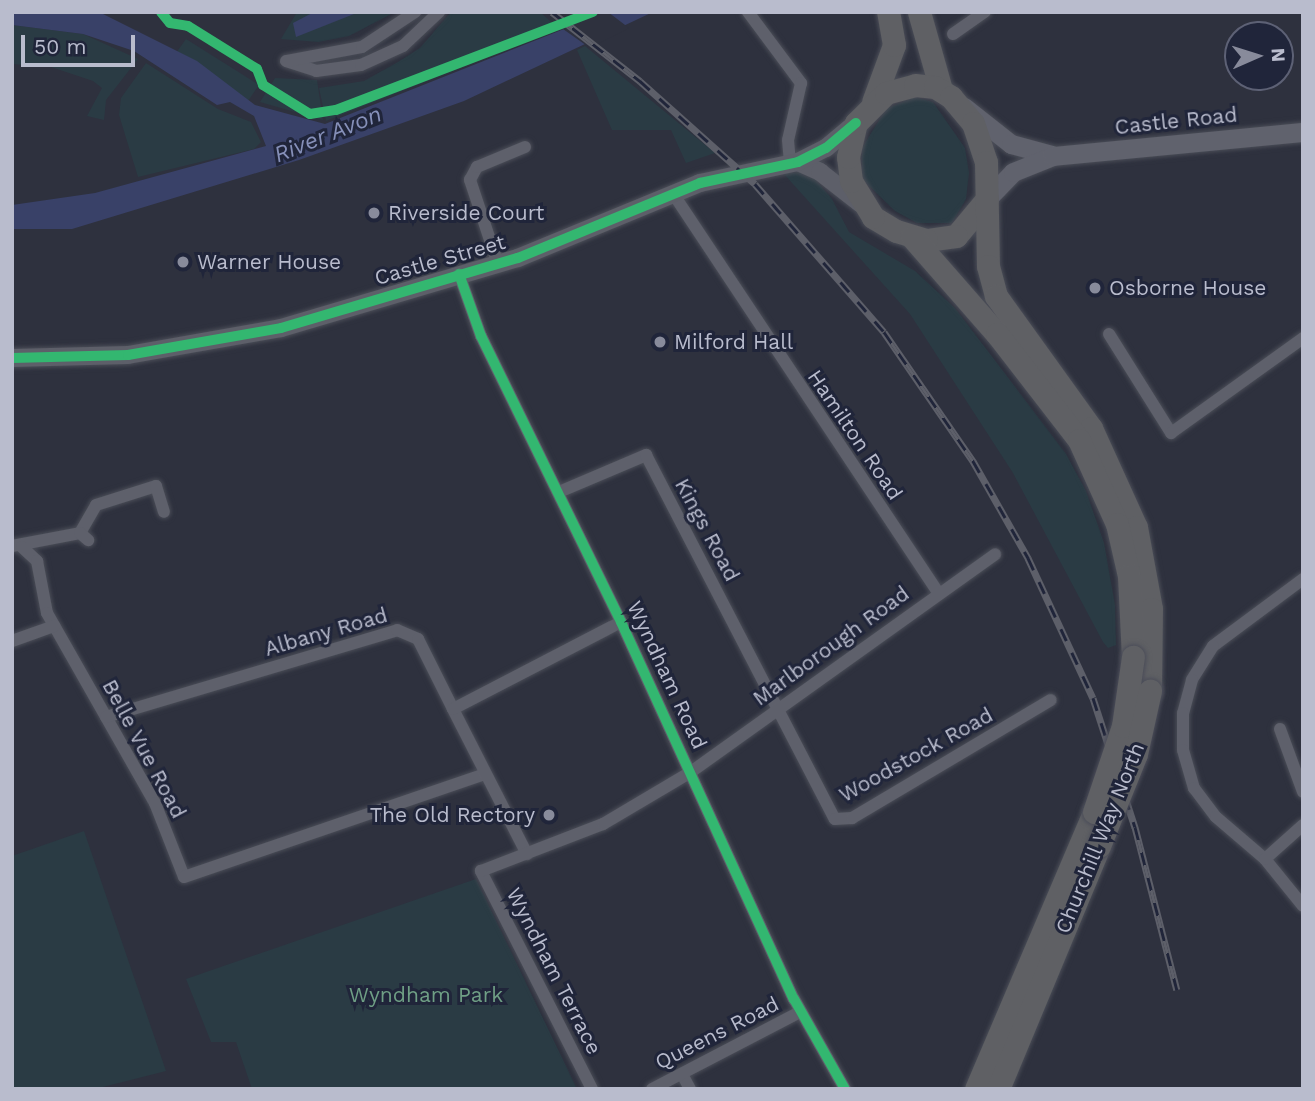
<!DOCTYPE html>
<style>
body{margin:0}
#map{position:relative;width:1315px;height:1101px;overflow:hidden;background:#2e313e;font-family:"Work Sans",sans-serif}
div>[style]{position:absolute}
.green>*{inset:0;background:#2a3b44}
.water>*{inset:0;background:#394168}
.pier>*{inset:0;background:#2e313e}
.roads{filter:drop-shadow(0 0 2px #4a4d57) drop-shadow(0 0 2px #4a4d57)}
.street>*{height:12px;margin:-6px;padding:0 6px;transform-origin:6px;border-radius:6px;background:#5e606b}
.secondary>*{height:18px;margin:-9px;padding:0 9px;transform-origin:9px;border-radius:9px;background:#5d5f69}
.primary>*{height:19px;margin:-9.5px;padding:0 9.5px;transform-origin:9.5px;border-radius:9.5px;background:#60626d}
.highway>*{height:23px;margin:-11.5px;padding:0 11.5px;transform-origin:11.5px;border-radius:11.5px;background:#5f6064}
.rail>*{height:7px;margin-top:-3.5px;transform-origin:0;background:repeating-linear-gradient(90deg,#20253a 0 13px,#5d5f69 0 26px);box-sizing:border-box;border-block:2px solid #5d5f69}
.bridges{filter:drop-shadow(0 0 2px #4b4d59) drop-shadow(0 0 2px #4b4d59)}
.highway-bridge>*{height:23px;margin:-11.5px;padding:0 11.5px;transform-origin:11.5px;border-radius:11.5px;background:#5f6064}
.cycleway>*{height:10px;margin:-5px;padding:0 5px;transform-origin:5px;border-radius:5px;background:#33b770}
.dots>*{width:19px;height:19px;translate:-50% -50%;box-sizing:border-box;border:4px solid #20253a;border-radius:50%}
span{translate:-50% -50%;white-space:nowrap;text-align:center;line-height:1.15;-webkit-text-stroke:6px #20253a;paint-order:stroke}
.street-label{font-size:21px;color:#b9bccd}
.poi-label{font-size:21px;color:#b9bccd}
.left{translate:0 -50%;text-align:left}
.right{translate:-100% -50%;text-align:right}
.park-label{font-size:21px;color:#6f9f85}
.water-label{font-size:23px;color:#8690b9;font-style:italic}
.frame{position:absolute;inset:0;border:14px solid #b9bccd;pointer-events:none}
.north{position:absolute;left:1224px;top:21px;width:70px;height:70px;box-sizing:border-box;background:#20253a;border:2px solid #5d6175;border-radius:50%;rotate:87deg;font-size:19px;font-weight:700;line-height:28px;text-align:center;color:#b9bccd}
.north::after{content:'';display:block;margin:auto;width:24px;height:32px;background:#888b9b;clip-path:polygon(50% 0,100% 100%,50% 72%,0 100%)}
.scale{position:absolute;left:21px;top:35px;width:114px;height:32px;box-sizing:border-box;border:4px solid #b9bccd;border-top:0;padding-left:9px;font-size:21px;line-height:24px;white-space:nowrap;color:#b9bccd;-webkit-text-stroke:5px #20253a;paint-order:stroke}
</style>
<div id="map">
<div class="green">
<div style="clip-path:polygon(297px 12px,395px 12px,349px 36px,318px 42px,281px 39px)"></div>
<div style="clip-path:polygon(451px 12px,540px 12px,559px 29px,326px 121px,319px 88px,364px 81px,398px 62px,420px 48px)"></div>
<div style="clip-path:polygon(12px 25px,83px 34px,138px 59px,106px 100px,104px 120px,87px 116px,102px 88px,93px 81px,51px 67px,12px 64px)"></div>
<div style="clip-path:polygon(186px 39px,259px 85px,248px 101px,176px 53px)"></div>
<div style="clip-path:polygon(585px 46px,715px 153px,686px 163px,671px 130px,612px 130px,577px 50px)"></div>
<div style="clip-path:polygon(146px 63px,218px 109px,251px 122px,261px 142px,254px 149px,138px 177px,119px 115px,121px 98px)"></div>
<div style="clip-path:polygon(275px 78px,317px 80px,323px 120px,260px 102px)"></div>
<div style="clip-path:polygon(914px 97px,933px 102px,965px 148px,969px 173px,966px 199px,952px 223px,917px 223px,895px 211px,862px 179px,862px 148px,886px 109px)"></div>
<div style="clip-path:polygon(799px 172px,815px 179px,832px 199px,849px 232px,915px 271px,955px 308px,1066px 454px,1086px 491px,1104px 543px,1115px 605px,1116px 645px,1108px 648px,1103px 642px,1013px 473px,910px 314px,783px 173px)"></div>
<div style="clip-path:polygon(84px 831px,166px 1071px,95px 1089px,12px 1089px,12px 856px)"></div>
<div style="clip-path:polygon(476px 879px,577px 1089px,252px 1089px,236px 1042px,211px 1042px,186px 979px)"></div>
</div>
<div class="water">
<div style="clip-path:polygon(12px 12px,99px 12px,197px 61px,255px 105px,325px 124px,607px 12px,653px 12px,464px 101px,299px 160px,72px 229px,12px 229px,12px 205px,95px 193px,266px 146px,254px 116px,230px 102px,217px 105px,134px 51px,83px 34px,12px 25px)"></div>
<div style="clip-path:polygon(314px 12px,359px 12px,296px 37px,293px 23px)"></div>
</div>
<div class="pier">
<div style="clip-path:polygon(599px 12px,608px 12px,629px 28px,590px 48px,563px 29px)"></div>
</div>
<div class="roads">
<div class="street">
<div style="left:748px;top:12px;width:89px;rotate:53.3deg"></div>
<div style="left:801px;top:83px;width:58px;rotate:102.8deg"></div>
<div style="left:788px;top:140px;width:22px;rotate:85deg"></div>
<div style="left:953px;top:34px;width:39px;rotate:-35deg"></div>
<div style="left:286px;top:61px;width:32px;rotate:18deg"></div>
<div style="left:316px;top:71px;width:45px;rotate:-7.6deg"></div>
<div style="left:361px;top:65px;width:46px;rotate:-24.3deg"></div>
<div style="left:403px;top:46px;width:50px;rotate:-43.4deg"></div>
<div style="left:287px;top:61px;width:76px;rotate:-10.6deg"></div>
<div style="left:362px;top:47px;width:64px;rotate:-33.4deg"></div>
<div style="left:672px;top:192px;width:481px;rotate:56.4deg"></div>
<div style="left:498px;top:264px;width:89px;rotate:-108.4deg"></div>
<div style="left:470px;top:180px;width:15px;rotate:-62deg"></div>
<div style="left:477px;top:167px;width:52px;rotate:-22.6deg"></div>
<div style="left:459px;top:274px;width:66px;rotate:70.5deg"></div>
<div style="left:481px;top:336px;width:318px;rotate:63.9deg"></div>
<div style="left:621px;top:622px;width:415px;rotate:65.4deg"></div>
<div style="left:794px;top:999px;width:103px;rotate:60.5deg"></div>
<div style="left:1109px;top:334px;width:117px;rotate:57.9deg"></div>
<div style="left:1171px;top:433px;width:163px;rotate:-35.7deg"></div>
<div style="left:559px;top:492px;width:95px;rotate:-23deg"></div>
<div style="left:646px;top:455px;width:410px;rotate:62.6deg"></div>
<div style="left:835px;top:819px;width:17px;rotate:-3deg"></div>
<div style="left:852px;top:818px;width:231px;rotate:-30.7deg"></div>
<div style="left:80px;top:533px;width:32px;rotate:-60deg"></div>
<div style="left:96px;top:505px;width:63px;rotate:-17.6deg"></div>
<div style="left:156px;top:486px;width:27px;rotate:73deg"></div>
<div style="left:12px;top:546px;width:69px;rotate:-10.8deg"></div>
<div style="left:80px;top:533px;width:11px;rotate:41deg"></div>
<div style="left:22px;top:547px;width:21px;rotate:43deg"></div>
<div style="left:37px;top:561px;width:53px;rotate:79.1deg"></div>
<div style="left:47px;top:613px;width:219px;rotate:60.4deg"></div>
<div style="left:155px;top:803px;width:79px;rotate:68.6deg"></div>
<div style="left:184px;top:877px;width:317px;rotate:-18.9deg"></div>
<div style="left:1303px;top:579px;width:112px;rotate:143.3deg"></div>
<div style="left:1213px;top:646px;width:40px;rotate:122deg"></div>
<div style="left:1192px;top:680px;width:34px;rotate:105deg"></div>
<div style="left:1183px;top:713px;width:37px;rotate:90deg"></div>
<div style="left:1183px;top:750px;width:40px;rotate:74deg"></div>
<div style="left:1194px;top:788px;width:36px;rotate:53deg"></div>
<div style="left:1216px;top:817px;width:65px;rotate:40.6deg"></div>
<div style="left:1265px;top:859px;width:60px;rotate:51deg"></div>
<div style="left:12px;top:641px;width:45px;rotate:-19.7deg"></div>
<div style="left:453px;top:709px;width:163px;rotate:63deg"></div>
<div style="left:106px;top:717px;width:304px;rotate:-16.6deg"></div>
<div style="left:397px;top:630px;width:23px;rotate:23deg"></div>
<div style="left:418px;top:639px;width:78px;rotate:63.4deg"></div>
<div style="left:453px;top:709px;width:189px;rotate:-27.4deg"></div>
<div style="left:1280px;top:729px;width:67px;rotate:69.9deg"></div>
<div style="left:1265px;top:859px;width:51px;rotate:-41.8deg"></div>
<div style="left:682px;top:1074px;width:17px;rotate:62deg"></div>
<div style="left:592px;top:1089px;width:245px;rotate:-117deg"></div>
<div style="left:481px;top:871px;width:131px;rotate:-21.1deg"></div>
<div style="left:603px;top:824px;width:102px;rotate:-30.6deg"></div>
<div style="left:691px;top:772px;width:374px;rotate:-35.6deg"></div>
<div style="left:652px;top:1089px;width:167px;rotate:-27.5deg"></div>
</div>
<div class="secondary">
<div style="left:798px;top:162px;width:24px;rotate:24deg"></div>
<div style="left:820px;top:172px;width:52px;rotate:38deg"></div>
<div style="left:12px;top:358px;width:116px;rotate:-1.5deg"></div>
<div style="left:128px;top:355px;width:155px;rotate:-10deg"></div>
<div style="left:281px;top:328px;width:247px;rotate:-16.5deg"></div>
<div style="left:518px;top:258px;width:197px;rotate:-22.4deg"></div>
<div style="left:700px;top:183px;width:100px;rotate:-12.1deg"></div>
<div style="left:798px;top:162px;width:31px;rotate:-27deg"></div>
<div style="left:826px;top:148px;width:39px;rotate:-40deg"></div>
</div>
<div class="primary">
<div style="left:964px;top:107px;width:60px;rotate:38.2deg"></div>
<div style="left:1011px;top:144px;width:42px;rotate:15deg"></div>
<div style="left:987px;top:199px;width:37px;rotate:-46deg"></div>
<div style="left:1013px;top:172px;width:43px;rotate:-21.8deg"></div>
<div style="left:1053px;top:156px;width:251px;rotate:-5.5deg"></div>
</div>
<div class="highway">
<div style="left:919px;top:12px;width:81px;rotate:74.2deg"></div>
<div style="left:873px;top:102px;width:61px;rotate:-69.8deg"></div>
<div style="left:894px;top:45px;width:34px;rotate:-100deg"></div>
<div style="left:987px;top:199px;width:48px;rotate:130deg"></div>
<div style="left:956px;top:236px;width:30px;rotate:172deg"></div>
<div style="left:926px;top:240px;width:31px;rotate:-163deg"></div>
<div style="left:896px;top:231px;width:27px;rotate:-149deg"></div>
<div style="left:873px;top:217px;width:42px;rotate:-121.4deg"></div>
<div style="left:851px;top:181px;width:24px;rotate:-97deg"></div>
<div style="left:848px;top:157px;width:35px;rotate:-77deg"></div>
<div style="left:856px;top:123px;width:42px;rotate:-45deg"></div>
<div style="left:886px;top:93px;width:30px;rotate:-15deg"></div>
<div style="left:915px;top:85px;width:20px;rotate:6deg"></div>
<div style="left:935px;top:87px;width:19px;rotate:32deg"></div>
<div style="left:951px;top:97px;width:34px;rotate:50deg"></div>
<div style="left:973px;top:123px;width:41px;rotate:71.6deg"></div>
<div style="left:986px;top:162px;width:104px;rotate:88.9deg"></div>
<div style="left:988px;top:266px;width:31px;rotate:75deg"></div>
<div style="left:996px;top:296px;width:163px;rotate:54.3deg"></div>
<div style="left:1091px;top:428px;width:109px;rotate:65.6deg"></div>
<div style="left:1136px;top:527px;width:83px;rotate:79.6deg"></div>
<div style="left:1151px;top:609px;width:82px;rotate:90.7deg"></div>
<div style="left:912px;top:237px;width:129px;rotate:48.8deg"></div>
<div style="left:997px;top:334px;width:134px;rotate:52.3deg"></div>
<div style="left:1079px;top:440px;width:92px;rotate:65.7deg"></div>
<div style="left:1117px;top:524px;width:53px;rotate:77deg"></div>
<div style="left:1129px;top:576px;width:81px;rotate:87.2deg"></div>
<div style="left:976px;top:1089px;width:301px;rotate:-66.9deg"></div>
<div style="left:998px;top:1089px;width:263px;rotate:-67.4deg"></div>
</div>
</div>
<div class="rail">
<div style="left:552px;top:12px;width:112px;rotate:38.1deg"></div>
<div style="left:640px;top:81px;width:154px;rotate:41.8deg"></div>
<div style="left:755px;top:184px;width:196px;rotate:48.9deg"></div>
<div style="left:884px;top:332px;width:157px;rotate:55.4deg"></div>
<div style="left:973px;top:461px;width:112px;rotate:60.4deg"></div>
<div style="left:1028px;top:558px;width:154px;rotate:65.1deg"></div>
<div style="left:1093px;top:698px;width:136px;rotate:72deg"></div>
<div style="left:1135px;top:827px;width:168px;rotate:75.6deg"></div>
</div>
<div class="bridges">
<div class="highway-bridge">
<div style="left:1094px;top:812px;width:91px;rotate:-71.4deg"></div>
<div style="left:1123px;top:726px;width:70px;rotate:-81.8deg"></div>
<div style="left:1099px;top:846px;width:99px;rotate:-68.1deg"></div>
<div style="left:1136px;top:754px;width:65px;rotate:-77.5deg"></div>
</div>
</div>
<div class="cycleway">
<div style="left:161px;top:12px;width:14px;rotate:51deg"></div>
<div style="left:170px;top:23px;width:18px;rotate:9deg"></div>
<div style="left:188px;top:26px;width:81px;rotate:31.9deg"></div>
<div style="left:257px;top:69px;width:17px;rotate:69deg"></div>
<div style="left:263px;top:85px;width:55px;rotate:31.7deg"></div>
<div style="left:310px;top:114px;width:26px;rotate:-9deg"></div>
<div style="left:336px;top:110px;width:275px;rotate:-20.9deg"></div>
<div style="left:459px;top:274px;width:66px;rotate:70.5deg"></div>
<div style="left:481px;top:336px;width:318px;rotate:63.9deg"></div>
<div style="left:621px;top:622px;width:415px;rotate:65.4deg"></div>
<div style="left:794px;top:999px;width:103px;rotate:60.5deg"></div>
<div style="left:12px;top:358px;width:116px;rotate:-1.5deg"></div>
<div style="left:128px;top:355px;width:155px;rotate:-10deg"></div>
<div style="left:281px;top:328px;width:247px;rotate:-16.5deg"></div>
<div style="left:518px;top:258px;width:197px;rotate:-22.4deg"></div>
<div style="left:700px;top:183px;width:100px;rotate:-12.1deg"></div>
<div style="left:798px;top:162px;width:31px;rotate:-27deg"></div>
<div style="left:826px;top:148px;width:39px;rotate:-40deg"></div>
</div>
<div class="dots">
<div style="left:374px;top:213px;background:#888b9b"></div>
<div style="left:183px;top:262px;background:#888b9b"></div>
<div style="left:1095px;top:288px;background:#888b9b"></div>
<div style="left:660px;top:342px;background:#888b9b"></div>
<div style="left:549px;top:815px;background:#888b9b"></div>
</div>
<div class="street-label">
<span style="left:1176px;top:121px;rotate:-6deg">Castle Road</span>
<span style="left:440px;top:260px;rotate:-16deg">Castle Street</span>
<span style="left:855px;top:435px;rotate:56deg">Hamilton Road</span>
<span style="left:707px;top:530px;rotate:62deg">Kings Road</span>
<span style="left:326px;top:632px;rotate:-16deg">Albany Road</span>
<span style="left:831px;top:646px;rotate:-36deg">Marlborough Road</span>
<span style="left:667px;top:675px;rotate:65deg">Wyndham Road</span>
<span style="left:144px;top:749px;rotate:62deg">Belle Vue Road</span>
<span style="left:916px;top:755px;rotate:-29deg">Woodstock Road</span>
<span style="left:1100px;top:838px;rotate:-68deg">Churchill Way North</span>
<span style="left:554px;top:971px;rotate:63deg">Wyndham Terrace</span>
<span style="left:717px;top:1033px;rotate:-27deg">Queens Road</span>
</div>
<div class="poi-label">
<span class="left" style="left:388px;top:213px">Riverside Court</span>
<span class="left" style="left:197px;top:262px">Warner House</span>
<span class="left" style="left:1109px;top:288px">Osborne House</span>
<span class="left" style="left:674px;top:342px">Milford Hall</span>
<span class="right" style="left:535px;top:815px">The Old Rectory</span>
</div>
<div class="park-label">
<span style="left:426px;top:995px">Wyndham Park</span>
</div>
<div class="water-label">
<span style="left:328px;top:135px;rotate:-22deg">River Avon</span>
</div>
<div class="frame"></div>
<div class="north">N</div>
<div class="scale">50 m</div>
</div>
